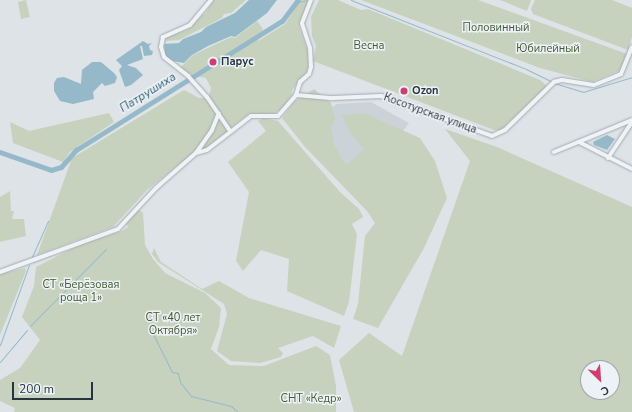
<!DOCTYPE html>
<meta charset="utf-8">
<style>
body{margin:0}
#map{position:relative;width:632px;height:412px;overflow:hidden;background:#dde3e7;font-family:"Nunito Sans",sans-serif}
div>[style]{position:absolute}
.built>*{inset:0;background:#cbd3d9}
.green>*{inset:0;background:#c7d2be}
.water>*{inset:0;background:#96b9c9}
.stream>*{height:1px;margin:-0.5px;padding:0 0.5px;transform-origin:0.5px;border-radius:0.5px;background:#96b9c9}
.river>*{height:5px;margin:-2.5px;padding:0 2.5px;transform-origin:2.5px;border-radius:2.5px;background:#96b9c9}
.roads{filter:drop-shadow(0 0 1px #a2abb1) drop-shadow(0 0 1px #a2abb1)}
.minor>*{height:4px;margin:-2px;padding:0 2px;transform-origin:2px;border-radius:2px;background:#f0f3f6}
.dots>*{width:11px;height:11px;translate:-50% -50%;box-sizing:border-box;border:2px solid #ecf2f5;border-radius:50%}
span{translate:-50% -50%;white-space:nowrap;text-align:center;line-height:1.15;-webkit-text-stroke:3px #ecf2f5;paint-order:stroke}
.park-label{font-size:11px;color:#425a33}
.poi-label{font-size:11px;color:#26343e;font-weight:700}
.left{translate:0 -50%;text-align:left}
.street-label{font-size:11px;color:#26343e}
.water-label{font-size:12px;color:#2f5b73;font-style:italic}
.north{position:absolute;left:580px;top:360px;width:40px;height:40px;box-sizing:border-box;background:#ecf2f5;border:1px solid #9da6ac;border-radius:50%;rotate:155deg;font-size:11px;font-weight:700;line-height:16px;text-align:center;color:#26343e}
.north::after{content:'';display:block;margin:auto;width:14px;height:18px;background:#d13d71;clip-path:polygon(50% 0,100% 100%,50% 72%,0 100%)}
.scale{position:absolute;left:12px;top:382px;width:81px;height:18px;box-sizing:border-box;border:2px solid #26343e;border-top:0;padding-left:5px;font-size:12px;line-height:14px;white-space:nowrap;color:#26343e;-webkit-text-stroke:3px #ecf2f5;paint-order:stroke}
</style>
<div id="map">
<div class="built">
<div style="clip-path:polygon(371px 102px,409px 123px,403px 131px,346px 168px,328px 144px,325px 111px,337px 104px)"></div>
</div>
<div class="green">
<div style="clip-path:polygon(26px 0,30px 17px,21px 19px,18px 2px)"></div>
<div style="clip-path:polygon(213px 0,246px 0,231px 13px,224px 14px,222px 18px,179px 40px,165px 41px,167px 37px,187px 30px,206px 12px)"></div>
<div style="clip-path:polygon(301px 0,309px 0,299px 26px,309px 54px,308px 70px,292px 90px,292px 95px,283px 108px,273px 114px,249px 114px,230px 128px,209px 96px,211px 88px,206px 78px,187px 74px,179px 69px,193px 55px,231px 37px,235px 38px,257px 21px,263px 29px,258px 41px,285px 24px)"></div>
<div style="clip-path:polygon(319px 0,338px 0,361px 10px,368px 9px,540px 80px,547px 86px,501px 130px,494px 130px,313px 61px,316px 46px,312px 36px,311px 17px)"></div>
<div style="clip-path:polygon(361px 0,478px 0,627px 54px,621px 70px,592px 82px,540px 68px)"></div>
<div style="clip-path:polygon(500px 0,531px 0,527px 11px)"></div>
<div style="clip-path:polygon(535px 0,612px 0,632px 8px,632px 37px,628px 50px,533px 14px,531px 9px)"></div>
<div style="clip-path:polygon(314px 89px,331px 103px,335px 119px,331px 128px,335px 147px,346px 165px,364px 149px,351px 134px,341px 115px,364px 113px,420px 138px,435px 161px,447px 198px,424px 248px,378px 328px,353px 319px,358px 304px,365px 236px,375px 223px,367px 211px,305px 147px,282px 118px,294px 102px)"></div>
<div style="clip-path:polygon(184px 90px,199px 98px,206px 98px,216px 112px,212px 128px,197px 150px,147px 190px,113px 227px,37px 255px,72px 158px)"></div>
<div style="clip-path:polygon(109px 113px,114px 122px,70px 152px,63px 162px,13px 143px,10px 122px,29px 131px)"></div>
<div style="clip-path:polygon(219px 116px,228px 129px,227px 132px,202px 151px,200px 149px)"></div>
<div style="clip-path:polygon(263px 118px,278px 121px,340px 192px,359px 209px,363px 217px,352px 224px,357px 234px,349px 302px,344px 316px,287px 291px,289px 259px,261px 250px,243px 271px,236px 261px,249px 192px,228px 162px,266px 131px,258px 121px)"></div>
<div style="clip-path:polygon(evenodd,445px 129px,497px 147px,632px 207px,632px 412px,354px 412px,339px 360px,369px 333px,402px 356px,470px 161px,445px 129px,588px 368px,612px 368px,612px 392px,588px 392px,588px 368px)"></div>
<div style="clip-path:polygon(10px 191px,11px 211px,14px 211px,12px 219px,24px 219px,26px 236px,0 242px,0 197px)"></div>
<div style="clip-path:polygon(138px 209px,143px 213px,145px 245px,153px 259px,165px 273px,205px 293px,221px 308px,219px 327px,211px 349px,229px 365px,264px 366px,316px 346px,330px 355px,336px 386px,336px 412px,14px 412px,15px 408px,0 401px,0 380px,20px 368px,40px 340px,22px 317px,34px 286px,36px 267px,77px 246px,122px 231px,128px 227px,126px 222px)"></div>
<div style="clip-path:polygon(154px 248px,161px 262px,202px 289px,219px 281px,249px 298px,341px 326px,334px 348px,313px 336px,278px 348px,283px 353px,281px 357px,260px 363px,231px 361px,217px 351px,227px 314px,224px 304px,158px 262px,152px 254px)"></div>
<div style="clip-path:polygon(25px 268px,26px 271px,0 335px,0 274px)"></div>
</div>
<div class="water">
<div style="clip-path:polygon(249px 0,277px 0,267px 13px,235px 37px,231px 36px,208px 46px,192px 55px,184px 63px,173px 61px,165px 56px,164px 44px,179px 43px,183px 39px,201px 32px,206px 27px,235px 13px)"></div>
<div style="clip-path:polygon(143px 41px,148px 44px,152px 43px,149px 46px,150px 50px,153px 51px,152px 55px,144px 56px,142px 46px,140px 46px,143px 59px,127px 65px,136px 68px,143px 75px,131px 85px,125px 87px,119px 70px,122px 66px,116px 60px)"></div>
<div style="clip-path:polygon(92px 62px,101px 62px,114px 73px,117px 77px,115px 83px,105px 86px,102px 83px,93px 92px,94px 99px,73px 104px,60px 101px,54px 91px,54px 83px,57px 78px,64px 77px,81px 84px,82px 70px)"></div>
<div style="clip-path:polygon(607px 135px,615px 139px,607px 150px,594px 145px,593px 142px)"></div>
</div>
<div class="stream">
<div style="left:351px;top:0;width:188px;rotate:21.5deg"></div>
<div style="left:526px;top:69px;width:28px;rotate:26deg"></div>
<div style="left:296px;top:2px;width:12px;rotate:-9deg"></div>
<div style="left:554px;top:83px;width:30px;rotate:17deg"></div>
<div style="left:583px;top:92px;width:51px;rotate:-17deg"></div>
<div style="left:31px;top:259px;width:42px;rotate:-65.9deg"></div>
<div style="left:30px;top:326px;width:108px;rotate:-45.4deg"></div>
<div style="left:151px;top:330px;width:47px;rotate:63.4deg"></div>
<div style="left:172px;top:372px;width:6px;rotate:9deg"></div>
<div style="left:178px;top:373px;width:9px;rotate:77deg"></div>
<div style="left:180px;top:382px;width:18px;rotate:52deg"></div>
<div style="left:191px;top:396px;width:41px;rotate:14deg"></div>
<div style="left:231px;top:406px;width:9px;rotate:41deg"></div>
<div style="left:0;top:345px;width:85px;rotate:-70.1deg"></div>
<div style="left:0;top:362px;width:42px;rotate:-49.8deg"></div>
</div>
<div class="river">
<div style="left:0;top:152px;width:54px;rotate:19.4deg"></div>
<div style="left:51px;top:170px;width:10px;rotate:-17deg"></div>
<div style="left:61px;top:167px;width:23px;rotate:-49deg"></div>
<div style="left:76px;top:150px;width:243px;rotate:-32.1deg"></div>
<div style="left:282px;top:21px;width:26px;rotate:-53deg"></div>
</div>
<div class="roads">
<div class="minor">
<div style="left:211px;top:0;width:33px;rotate:130deg"></div>
<div style="left:190px;top:25px;width:30px;rotate:156deg"></div>
<div style="left:163px;top:37px;width:10px;rotate:101deg"></div>
<div style="left:161px;top:47px;width:10px;rotate:73deg"></div>
<div style="left:164px;top:57px;width:31px;rotate:38deg"></div>
<div style="left:188px;top:76px;width:28px;rotate:48deg"></div>
<div style="left:207px;top:97px;width:41px;rotate:55.9deg"></div>
<div style="left:296px;top:95px;width:14px;rotate:-73deg"></div>
<div style="left:300px;top:82px;width:12px;rotate:-42deg"></div>
<div style="left:309px;top:74px;width:7px;rotate:-74deg"></div>
<div style="left:311px;top:67px;width:19px;rotate:-93deg"></div>
<div style="left:310px;top:48px;width:26px;rotate:-108deg"></div>
<div style="left:302px;top:23px;width:25px;rotate:-69deg"></div>
<div style="left:579px;top:142px;width:59px;rotate:27deg"></div>
<div style="left:554px;top:152px;width:84px;rotate:-22.3deg"></div>
<div style="left:196px;top:153px;width:28px;rotate:-55deg"></div>
<div style="left:212px;top:130px;width:18px;rotate:-68deg"></div>
<div style="left:608px;top:158px;width:43px;rotate:-56.3deg"></div>
<div style="left:0;top:272px;width:126px;rotate:-20deg"></div>
<div style="left:118px;top:229px;width:56px;rotate:-47.2deg"></div>
<div style="left:156px;top:188px;width:53px;rotate:-41.2deg"></div>
<div style="left:196px;top:153px;width:11px;rotate:-15deg"></div>
<div style="left:207px;top:150px;width:56px;rotate:-37.7deg"></div>
<div style="left:251px;top:116px;width:27px"></div>
<div style="left:278px;top:116px;width:28px;rotate:-49deg"></div>
<div style="left:296px;top:95px;width:37px;rotate:5deg"></div>
<div style="left:333px;top:98px;width:48px;rotate:-2.4deg"></div>
<div style="left:381px;top:96px;width:118px;rotate:19.8deg"></div>
<div style="left:492px;top:136px;width:14px;rotate:-25deg"></div>
<div style="left:505px;top:130px;width:69px;rotate:-44.4deg"></div>
<div style="left:554px;top:82px;width:8px;rotate:-14deg"></div>
<div style="left:562px;top:80px;width:32px;rotate:9deg"></div>
<div style="left:594px;top:85px;width:29px;rotate:-22deg"></div>
<div style="left:621px;top:74px;width:29px;rotate:-68deg"></div>
</div>
</div>
<div class="dots">
<div style="left:213px;top:62px;background:#d13d71"></div>
<div style="left:404px;top:91px;background:#d13d71"></div>
</div>
<div class="park-label">
<span style="left:496px;top:28px">Половинный</span>
<span style="left:369px;top:46px">Весна</span>
<span style="left:548px;top:49px">Юбилейный</span>
<span style="left:81px;top:292px">СТ «Берёзовая<br>роща 1»</span>
<span style="left:173px;top:325px">СТ «40 лет<br>Октября»</span>
<span style="left:311px;top:399px">СНТ «Кедр»</span>
</div>
<div class="poi-label">
<span class="left" style="left:221px;top:62px">Парус</span>
<span class="left" style="left:412px;top:91px">Ozon</span>
</div>
<div class="street-label">
<span style="left:430px;top:114px;rotate:20deg">Косотурская улица</span>
</div>
<div class="water-label">
<span style="left:148px;top:93px;rotate:-32deg">Патрушиха</span>
</div>
<div class="north">С</div>
<div class="scale">200 m</div>
</div>
